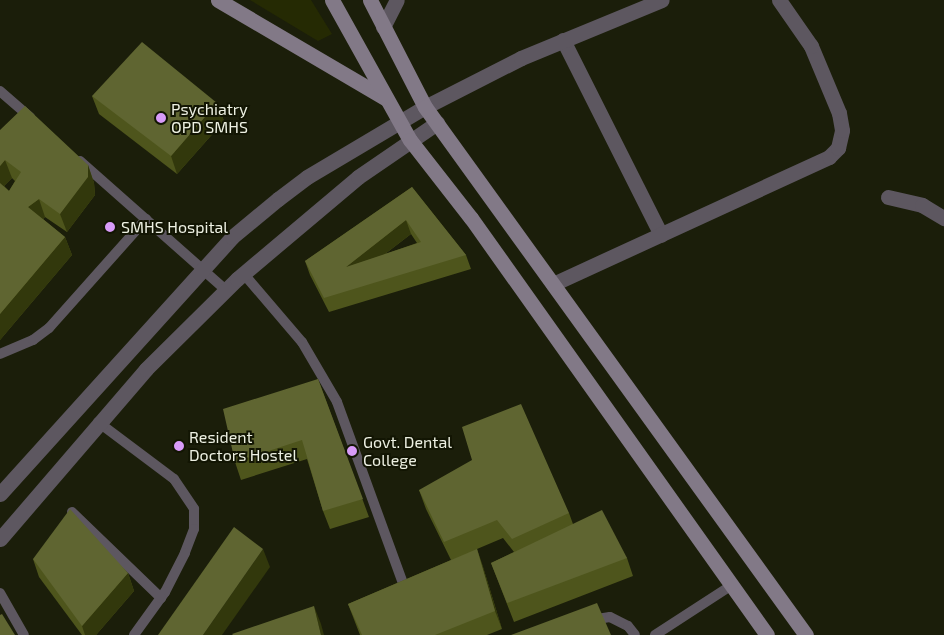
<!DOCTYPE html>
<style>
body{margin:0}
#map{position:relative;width:944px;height:635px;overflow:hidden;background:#1b1e0a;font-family:"Exo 2",sans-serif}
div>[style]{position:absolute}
.green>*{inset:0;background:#252a03}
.lane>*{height:10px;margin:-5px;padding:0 5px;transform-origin:5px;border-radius:5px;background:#5d5760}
.street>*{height:15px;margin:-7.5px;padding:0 7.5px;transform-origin:7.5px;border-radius:7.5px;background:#5d5760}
.secondary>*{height:15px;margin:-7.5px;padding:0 7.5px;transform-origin:7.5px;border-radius:7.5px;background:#827987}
.wall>*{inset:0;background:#4e551c}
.shaded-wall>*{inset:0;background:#32380c}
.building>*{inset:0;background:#5f6531}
.dots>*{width:14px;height:14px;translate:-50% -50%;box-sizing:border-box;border:2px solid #121503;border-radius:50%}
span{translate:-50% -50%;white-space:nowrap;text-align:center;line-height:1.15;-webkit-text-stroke:4px #121503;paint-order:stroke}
.poi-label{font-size:16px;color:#edf0e2}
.left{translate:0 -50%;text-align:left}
</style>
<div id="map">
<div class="green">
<div style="clip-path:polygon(250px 0,311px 0,332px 34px,318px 41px)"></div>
</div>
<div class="lane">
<div style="left:0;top:91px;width:40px;rotate:41deg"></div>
<div style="left:80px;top:161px;width:195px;rotate:41.5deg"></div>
<div style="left:243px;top:273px;width:91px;rotate:49.5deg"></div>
<div style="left:302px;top:342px;width:69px;rotate:59.7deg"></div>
<div style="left:337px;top:402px;width:204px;rotate:70deg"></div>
<div style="left:0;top:354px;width:36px;rotate:-23deg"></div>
<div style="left:33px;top:340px;width:20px;rotate:-37deg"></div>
<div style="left:49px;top:328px;width:146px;rotate:-48.3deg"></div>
<div style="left:98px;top:422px;width:95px;rotate:36.9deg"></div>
<div style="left:174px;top:479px;width:36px;rotate:56deg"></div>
<div style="left:194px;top:509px;width:20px;rotate:90deg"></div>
<div style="left:194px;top:529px;width:26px;rotate:111deg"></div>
<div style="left:185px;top:553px;width:44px;rotate:117.1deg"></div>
<div style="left:165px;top:592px;width:53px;rotate:125.8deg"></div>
<div style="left:72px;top:512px;width:124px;rotate:44deg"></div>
<div style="left:0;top:593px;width:48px;rotate:60.3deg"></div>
<div style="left:591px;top:620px;width:19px;rotate:-9deg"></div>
<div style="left:610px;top:617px;width:20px;rotate:27deg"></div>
<div style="left:628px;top:626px;width:11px;rotate:52deg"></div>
<div style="left:655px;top:635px;width:92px;rotate:-33deg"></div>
</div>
<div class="street">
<div style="left:383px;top:27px;width:30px;rotate:-63deg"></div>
<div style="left:563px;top:40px;width:218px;rotate:63.3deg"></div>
<div style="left:888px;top:197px;width:35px;rotate:13deg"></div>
<div style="left:922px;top:205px;width:26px;rotate:31deg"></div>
<div style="left:553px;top:284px;width:304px;rotate:-24.7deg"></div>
<div style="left:829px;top:157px;width:13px;rotate:-45deg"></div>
<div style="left:838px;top:148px;width:18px;rotate:-77deg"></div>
<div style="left:842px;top:130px;width:17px;rotate:-100deg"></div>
<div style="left:839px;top:113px;width:73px;rotate:-112.7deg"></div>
<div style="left:811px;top:46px;width:56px;rotate:-124.8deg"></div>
<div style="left:0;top:494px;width:346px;rotate:-47.9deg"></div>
<div style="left:232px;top:237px;width:60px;rotate:-39.6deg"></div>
<div style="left:278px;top:199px;width:36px;rotate:-37deg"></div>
<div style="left:307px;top:177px;width:137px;rotate:-30.7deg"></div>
<div style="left:425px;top:107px;width:108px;rotate:-27deg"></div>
<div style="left:521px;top:58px;width:152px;rotate:-22.4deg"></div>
<div style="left:0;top:539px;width:224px;rotate:-49.3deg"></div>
<div style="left:146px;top:369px;width:128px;rotate:-44.7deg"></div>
<div style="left:237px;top:279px;width:158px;rotate:-40.1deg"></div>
<div style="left:358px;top:177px;width:96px;rotate:-34.4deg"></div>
</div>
<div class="secondary">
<div style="left:218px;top:0;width:194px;rotate:30.4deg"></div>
<div style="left:332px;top:0;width:160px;rotate:60.9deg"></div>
<div style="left:410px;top:140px;width:99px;rotate:52deg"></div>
<div style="left:471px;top:218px;width:511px;rotate:54.63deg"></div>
<div style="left:370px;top:0;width:120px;rotate:62.8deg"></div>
<div style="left:425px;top:107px;width:651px;rotate:54.19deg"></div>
</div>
<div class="wall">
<div style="clip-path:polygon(92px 96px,217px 103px,224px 121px,177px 174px,99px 114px)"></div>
<div style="clip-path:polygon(evenodd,0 130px,88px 165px,94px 183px,95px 195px,67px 232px,45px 217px,43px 219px,65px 237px,72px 255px,0 340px,0 130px,12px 178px,15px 181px,9px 191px,4px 186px,12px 178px)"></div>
<div style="clip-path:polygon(evenodd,412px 187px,466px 255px,471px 269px,329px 312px,310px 275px,305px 261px,412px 187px,411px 234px,417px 243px,385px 254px,411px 234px)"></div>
<div style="clip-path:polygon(318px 379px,369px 517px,330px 529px,323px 511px,307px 459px,241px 480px,235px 462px)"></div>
<div style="clip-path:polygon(419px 490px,569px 513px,573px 524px,627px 558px,633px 576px,514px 622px,491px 563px,514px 552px,503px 538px,477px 549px,483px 567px,502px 629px,487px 635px,360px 635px,348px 604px,451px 560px,426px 509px)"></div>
<div style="clip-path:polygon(33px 559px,128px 573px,134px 591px,96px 635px,82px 635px,39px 577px)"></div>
</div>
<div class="shaded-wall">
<div style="clip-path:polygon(217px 103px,224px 121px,177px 174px,171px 156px)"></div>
<div style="clip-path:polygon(5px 160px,12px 178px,0 190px,0 166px)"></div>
<div style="clip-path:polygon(88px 165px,94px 183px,95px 195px,67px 232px,60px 214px)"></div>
<div style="clip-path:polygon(39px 199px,45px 217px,35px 225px,28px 207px)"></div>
<div style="clip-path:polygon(406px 220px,411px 234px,351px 280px,346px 267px)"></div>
<div style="clip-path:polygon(65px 237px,72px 255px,0 340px,0 314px)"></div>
<div style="clip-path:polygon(263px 549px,270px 567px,222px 635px,203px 635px)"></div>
<div style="clip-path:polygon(477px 549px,483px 567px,502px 629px,495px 611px)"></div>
<div style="clip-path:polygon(128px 573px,134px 591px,96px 635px,85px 635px,82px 626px)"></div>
<div style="clip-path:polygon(314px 606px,321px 624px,324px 635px,321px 635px)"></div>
</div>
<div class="building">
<div style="clip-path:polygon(142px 42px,217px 103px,171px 156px,92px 96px)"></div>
<div style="clip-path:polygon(25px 106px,88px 165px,88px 177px,60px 214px,39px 199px,28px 207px,65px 237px,0 314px,0 183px,9px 191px,21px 172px,5px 160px,0 166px,0 130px)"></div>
<div style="clip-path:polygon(evenodd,412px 187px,466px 255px,324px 298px,305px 261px,412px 187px,406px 220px,421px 242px,346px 267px,406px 220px)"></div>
<div style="clip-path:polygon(318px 379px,363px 499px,323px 511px,302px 440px,235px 462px,223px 409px)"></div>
<div style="clip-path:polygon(521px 404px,569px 513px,512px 539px,497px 520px,444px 542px,419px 490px,472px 460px,462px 427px)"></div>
<div style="clip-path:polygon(70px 509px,128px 573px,82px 626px,33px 559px)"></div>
<div style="clip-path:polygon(602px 510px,627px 558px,507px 603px,491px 563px)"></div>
<div style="clip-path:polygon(234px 527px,263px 549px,203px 635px,158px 635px)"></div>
<div style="clip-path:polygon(477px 549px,495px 611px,435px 635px,362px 635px,348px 604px)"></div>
<div style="clip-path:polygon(597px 603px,611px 635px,511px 635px)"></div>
<div style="clip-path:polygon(314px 606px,321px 635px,233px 635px,232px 634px)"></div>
<div style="clip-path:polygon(2px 614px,15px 635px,0 635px,0 615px)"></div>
</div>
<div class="dots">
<div style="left:161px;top:118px;background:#d89bf8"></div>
<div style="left:110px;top:227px;background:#d89bf8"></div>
<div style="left:179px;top:446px;background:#d89bf8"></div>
<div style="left:352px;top:451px;background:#d89bf8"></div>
</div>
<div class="poi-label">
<span class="left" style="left:171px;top:118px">Psychiatry<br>OPD SMHS</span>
<span class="left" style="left:121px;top:227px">SMHS Hospital</span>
<span class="left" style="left:189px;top:446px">Resident<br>Doctors Hostel</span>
<span class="left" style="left:363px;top:451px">Govt. Dental<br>College</span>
</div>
</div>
